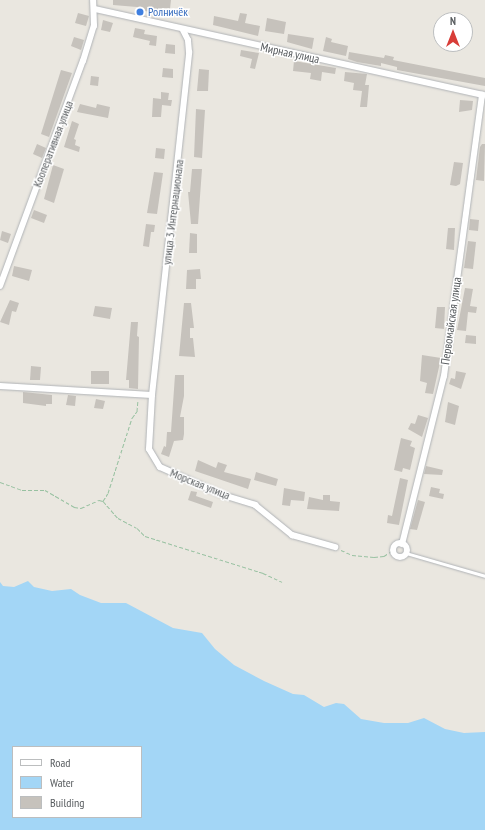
<!DOCTYPE html>
<meta charset="utf-8">
<style>
body{margin:0}
#map{position:relative;width:485px;height:830px;overflow:hidden;background:#eae7e0;font-family:"PT Sans Narrow",sans-serif}
div>[style]{position:absolute}
.water>*{inset:0;background:#a3d6f6}
.building>*{inset:0;background:#c6c2bc}
.path>*{height:1px;margin-top:-0.5px;transform-origin:0;background:repeating-linear-gradient(90deg,#98c1a1 0 4px,transparent 0 6px)}
.roads{filter:drop-shadow(0 0 1px #b0b3b6) drop-shadow(0 0 1px #b0b3b6)}
.service>*{height:3px;margin:-1.5px;padding:0 1.5px;transform-origin:1.5px;border-radius:1.5px;background:#fff}
.minor>*{height:6px;margin:-3px;padding:0 3px;transform-origin:3px;border-radius:3px;background:#fff}
.minor>.ring{margin:-3px;padding:0;box-sizing:content-box;background:none;border:6px solid #fff;border-radius:50%}
.dots>*{width:11px;height:11px;translate:-50% -50%;box-sizing:border-box;border:2px solid #fff;border-radius:50%}
span{translate:-50% -50%;white-space:nowrap;text-align:center;line-height:1.15;-webkit-text-stroke:3px #fff;paint-order:stroke}
.shop-label{font-size:12px;color:#366cbe}
.left{translate:0 -50%;text-align:left}
.street-label{font-size:12px;color:#585c5f}
.legend{position:absolute;left:12px;top:746px;width:130px;height:72px;box-sizing:border-box;background:#fff;border:1px solid #bcbebf;margin:0;padding:5px 7px;list-style:none;font-size:12px;color:#585c5f}
.legend li{display:flex;align-items:center;gap:8px;height:20px}
.legend b{width:20px;border:1px solid #bcbebf}
.north{position:absolute;left:433px;top:12px;width:40px;height:40px;box-sizing:border-box;background:#fff;border:1px solid #bcbebf;border-radius:50%;rotate:0deg;font-size:11px;font-weight:700;line-height:16px;text-align:center;color:#585c5f}
.north::after{content:'';display:block;margin:auto;width:14px;height:18px;background:#d83d38;clip-path:polygon(50% 0,100% 100%,50% 72%,0 100%)}
</style>
<div id="map">
<div class="water">
<div style="clip-path:polygon(evenodd,28px 581px,34px 587px,52px 591px,71px 589px,80px 595px,101px 603px,126px 603px,173px 628px,202px 633px,215px 649px,234px 665px,264px 681px,293px 694px,304px 695px,324px 707px,336px 703px,344px 704px,361px 719px,384px 723px,408px 723px,424px 718px,445px 729px,464px 733px,485px 732px,485px 830px,0 830px,0 582px,3px 586px,14px 587px,28px 581px,13px 747px,141px 747px,141px 817px,13px 817px,13px 747px)"></div>
</div>
<div class="building">
<div style="clip-path:polygon(113px 0,171px 0,170px 9px,162px 8px,161px 13px,144px 11px,143px 15px,136px 14px,137px 7px,113px 5px)"></div>
<div style="clip-path:polygon(78px 13px,89px 16px,86px 26px,75px 23px)"></div>
<div style="clip-path:polygon(240px 13px,247px 14px,245px 23px,260px 26px,258px 36px,213px 25px,214px 16px,238px 21px)"></div>
<div style="clip-path:polygon(267px 18px,286px 22px,284px 34px,265px 31px)"></div>
<div style="clip-path:polygon(103px 20px,113px 23px,110px 32px,101px 30px)"></div>
<div style="clip-path:polygon(135px 28px,145px 30px,144px 34px,157px 36px,156px 46px,149px 45px,150px 41px,133px 37px)"></div>
<div style="clip-path:polygon(288px 34px,314px 38px,312px 49px,287px 42px)"></div>
<div style="clip-path:polygon(74px 37px,84px 40px,81px 50px,71px 46px)"></div>
<div style="clip-path:polygon(326px 37px,332px 39px,331px 42px,348px 46px,346px 56px,323px 51px)"></div>
<div style="clip-path:polygon(166px 44px,175px 45px,175px 54px,165px 53px)"></div>
<div style="clip-path:polygon(241px 50px,259px 53px,255px 69px,250px 68px,252px 59px,240px 56px)"></div>
<div style="clip-path:polygon(349px 52px,384px 58px,385px 55px,394px 57px,393px 60px,485px 78px,485px 86px,397px 70px,397px 67px,381px 63px,381px 66px,357px 62px,348px 59px)"></div>
<div style="clip-path:polygon(294px 61px,336px 68px,335px 74px,322px 72px,321px 81px,310px 79px,311px 73px,293px 71px)"></div>
<div style="clip-path:polygon(163px 68px,173px 69px,173px 78px,162px 77px)"></div>
<div style="clip-path:polygon(199px 69px,209px 70px,208px 91px,197px 91px)"></div>
<div style="clip-path:polygon(61px 70px,72px 73px,49px 137px,41px 134px)"></div>
<div style="clip-path:polygon(345px 72px,367px 74px,365px 85px,369px 85px,367px 107px,360px 107px,362px 91px,353px 90px,354px 83px,344px 81px)"></div>
<div style="clip-path:polygon(91px 76px,99px 77px,98px 86px,90px 85px)"></div>
<div style="clip-path:polygon(161px 92px,169px 93px,168px 100px,172px 100px,171px 106px,162px 105px,161px 117px,152px 117px,153px 98px,161px 99px)"></div>
<div style="clip-path:polygon(460px 100px,473px 101px,472px 110px,459px 112px)"></div>
<div style="clip-path:polygon(80px 104px,96px 108px,97px 104px,110px 107px,108px 118px,77px 112px)"></div>
<div style="clip-path:polygon(196px 109px,205px 110px,202px 158px,194px 157px)"></div>
<div style="clip-path:polygon(72px 121px,79px 124px,74px 139px,76px 140px,75px 145px,80px 147px,79px 152px,64px 147px)"></div>
<div style="clip-path:polygon(37px 144px,46px 148px,42px 158px,33px 154px)"></div>
<div style="clip-path:polygon(482px 144px,485px 144px,484px 181px,476px 180px,480px 147px)"></div>
<div style="clip-path:polygon(156px 148px,165px 149px,164px 159px,155px 158px)"></div>
<div style="clip-path:polygon(454px 162px,463px 163px,460px 184px,456px 186px,450px 185px)"></div>
<div style="clip-path:polygon(53px 165px,64px 169px,54px 203px,44px 199px)"></div>
<div style="clip-path:polygon(192px 169px,202px 169px,198px 224px,191px 224px,188px 192px,190px 192px)"></div>
<div style="clip-path:polygon(154px 172px,163px 173px,157px 214px,147px 213px)"></div>
<div style="clip-path:polygon(34px 210px,47px 215px,44px 223px,31px 218px)"></div>
<div style="clip-path:polygon(470px 219px,479px 220px,478px 231px,469px 230px)"></div>
<div style="clip-path:polygon(146px 224px,155px 225px,154px 232px,151px 232px,149px 247px,143px 246px)"></div>
<div style="clip-path:polygon(448px 228px,455px 228px,454px 250px,446px 249px)"></div>
<div style="clip-path:polygon(2px 231px,11px 234px,8px 243px,0 240px)"></div>
<div style="clip-path:polygon(190px 233px,197px 234px,197px 253px,189px 253px)"></div>
<div style="clip-path:polygon(468px 241px,476px 242px,473px 269px,464px 268px)"></div>
<div style="clip-path:polygon(14px 266px,32px 270px,29px 281px,12px 276px)"></div>
<div style="clip-path:polygon(200px 269px,201px 279px,196px 279px,196px 289px,186px 289px,187px 270px)"></div>
<div style="clip-path:polygon(465px 288px,473px 289px,470px 306px,477px 307px,476px 313px,468px 312px,466px 331px,457px 330px)"></div>
<div style="clip-path:polygon(10px 300px,19px 303px,16px 312px,12px 311px,9px 325px,0 322px)"></div>
<div style="clip-path:polygon(184px 303px,191px 303px,194px 328px,190px 328px,190px 338px,193px 338px,195px 357px,179px 356px)"></div>
<div style="clip-path:polygon(95px 306px,112px 308px,110px 319px,93px 316px)"></div>
<div style="clip-path:polygon(437px 307px,445px 307px,444px 329px,435px 328px)"></div>
<div style="clip-path:polygon(131px 322px,138px 322px,137px 336px,139px 337px,138px 389px,129px 388px,129px 380px,126px 380px)"></div>
<div style="clip-path:polygon(466px 335px,476px 336px,476px 344px,465px 343px)"></div>
<div style="clip-path:polygon(422px 355px,441px 358px,433px 394px,425px 393px,427px 383px,420px 381px)"></div>
<div style="clip-path:polygon(31px 366px,41px 367px,40px 380px,30px 380px)"></div>
<div style="clip-path:polygon(91px 371px,109px 371px,109px 384px,91px 384px)"></div>
<div style="clip-path:polygon(456px 371px,466px 373px,461px 389px,449px 384px,451px 378px,455px 379px)"></div>
<div style="clip-path:polygon(175px 375px,184px 375px,184px 396px,180px 417px,184px 417px,184px 434px,183px 440px,174px 441px,169px 457px,161px 454px,164px 446px,166px 447px,167px 432px,171px 432px)"></div>
<div style="clip-path:polygon(23px 392px,52px 395px,52px 404px,46px 404px,46px 406px,23px 403px)"></div>
<div style="clip-path:polygon(68px 395px,76px 396px,75px 406px,66px 405px)"></div>
<div style="clip-path:polygon(96px 399px,105px 401px,103px 409px,94px 408px)"></div>
<div style="clip-path:polygon(448px 402px,459px 406px,455px 425px,445px 422px)"></div>
<div style="clip-path:polygon(418px 415px,428px 418px,422px 437px,408px 429px,411px 423px,415px 424px)"></div>
<div style="clip-path:polygon(401px 438px,412px 441px,410px 446px,415px 448px,410px 470px,403px 468px,402px 472px,394px 470px)"></div>
<div style="clip-path:polygon(198px 460px,216px 468px,218px 462px,227px 465px,224px 472px,251px 479px,248px 489px,195px 471px)"></div>
<div style="clip-path:polygon(426px 466px,443px 470px,442px 475px,424px 474px)"></div>
<div style="clip-path:polygon(256px 472px,278px 479px,276px 486px,254px 480px)"></div>
<div style="clip-path:polygon(400px 478px,408px 480px,399px 525px,387px 523px,388px 515px,392px 516px)"></div>
<div style="clip-path:polygon(431px 487px,440px 489px,439px 493px,444px 494px,443px 499px,429px 496px)"></div>
<div style="clip-path:polygon(284px 488px,305px 492px,304px 501px,291px 500px,290px 506px,282px 505px)"></div>
<div style="clip-path:polygon(191px 491px,197px 492px,196px 496px,213px 502px,211px 508px,188px 500px)"></div>
<div style="clip-path:polygon(323px 495px,330px 495px,330px 501px,340px 502px,339px 511px,307px 509px,309px 497px,323px 500px)"></div>
<div style="clip-path:polygon(418px 500px,425px 502px,417px 530px,410px 529px)"></div>
</div>
<div class="path">
<div style="left:0;top:482px;width:23px;rotate:20deg"></div>
<div style="left:22px;top:490px;width:23px"></div>
<div style="left:45px;top:490px;width:34px;rotate:30deg"></div>
<div style="left:74px;top:507px;width:7px;rotate:8deg"></div>
<div style="left:81px;top:508px;width:20px;rotate:-24deg"></div>
<div style="left:99px;top:500px;width:4px;rotate:14deg"></div>
<div style="left:103px;top:501px;width:23px;rotate:49deg"></div>
<div style="left:118px;top:518px;width:21px;rotate:28deg"></div>
<div style="left:137px;top:528px;width:11px;rotate:45deg"></div>
<div style="left:145px;top:536px;width:124px;rotate:17.4deg"></div>
<div style="left:263px;top:573px;width:21px;rotate:25deg"></div>
<div style="left:103px;top:501px;width:9px;rotate:-58deg"></div>
<div style="left:108px;top:493px;width:79px;rotate:-72.3deg"></div>
<div style="left:132px;top:418px;width:9px;rotate:-54deg"></div>
<div style="left:137px;top:411px;width:11px;rotate:-85deg"></div>
<div style="left:341px;top:550px;width:12px;rotate:24deg"></div>
<div style="left:352px;top:555px;width:22px;rotate:5deg"></div>
<div style="left:374px;top:557px;width:10px;rotate:-6deg"></div>
<div style="left:384px;top:556px;width:11px;rotate:-34deg"></div>
</div>
<div class="roads">
<div class="service">
<div style="left:406px;top:553px;width:82px;rotate:16.2deg"></div>
</div>
<div class="minor">
<div style="left:95px;top:9px;width:398px;rotate:12.5deg"></div>
<div style="left:0;top:286px;width:240px;rotate:-69.8deg"></div>
<div style="left:83px;top:61px;width:37px;rotate:-73deg"></div>
<div style="left:94px;top:26px;width:26px;rotate:-92deg"></div>
<div style="left:0;top:386px;width:152px;rotate:3.4deg"></div>
<div style="left:152px;top:395px;width:54px;rotate:93.2deg"></div>
<div style="left:149px;top:449px;width:21px;rotate:59deg"></div>
<div style="left:160px;top:467px;width:69px;rotate:24deg"></div>
<div style="left:223px;top:495px;width:34px;rotate:17deg"></div>
<div style="left:255px;top:505px;width:48px;rotate:39deg"></div>
<div style="left:292px;top:535px;width:45px;rotate:15.6deg"></div>
<div style="left:152px;top:395px;width:345px;rotate:-83.8deg"></div>
<div style="left:189px;top:52px;width:12px;rotate:-95deg"></div>
<div style="left:188px;top:40px;width:11px;rotate:-117deg"></div>
<div class="ring" style="left:393px;top:543px;width:8px;height:8px"></div>
<div style="left:402px;top:544px;width:173px;rotate:-76deg"></div>
<div style="left:444px;top:376px;width:284px;rotate:-82.3deg"></div>
</div>
</div>
<div class="dots">
<div style="left:140px;top:12px;background:#3f7fe0"></div>
</div>
<div class="shop-label">
<span class="left" style="left:148px;top:12px">Ролничёк</span>
</div>
<div class="street-label">
<span style="left:290px;top:53px;rotate:12deg">Мирная улица</span>
<span style="left:53px;top:144px;rotate:-69deg">Кооперативная улица</span>
<span style="left:173px;top:212px;rotate:-83deg">улица 3 Интернационала</span>
<span style="left:451px;top:321px;rotate:-82deg">Первомайская улица</span>
<span style="left:200px;top:484px;rotate:22deg">Морская улица</span>
</div>
<ul class="legend">
<li><b style="height:5px;background:#fff"></b>Road</li>
<li><b style="height:11px;background:#a3d6f6"></b>Water</li>
<li><b style="height:11px;background:#c6c2bc"></b>Building</li>
</ul>
<div class="north">N</div>
</div>
